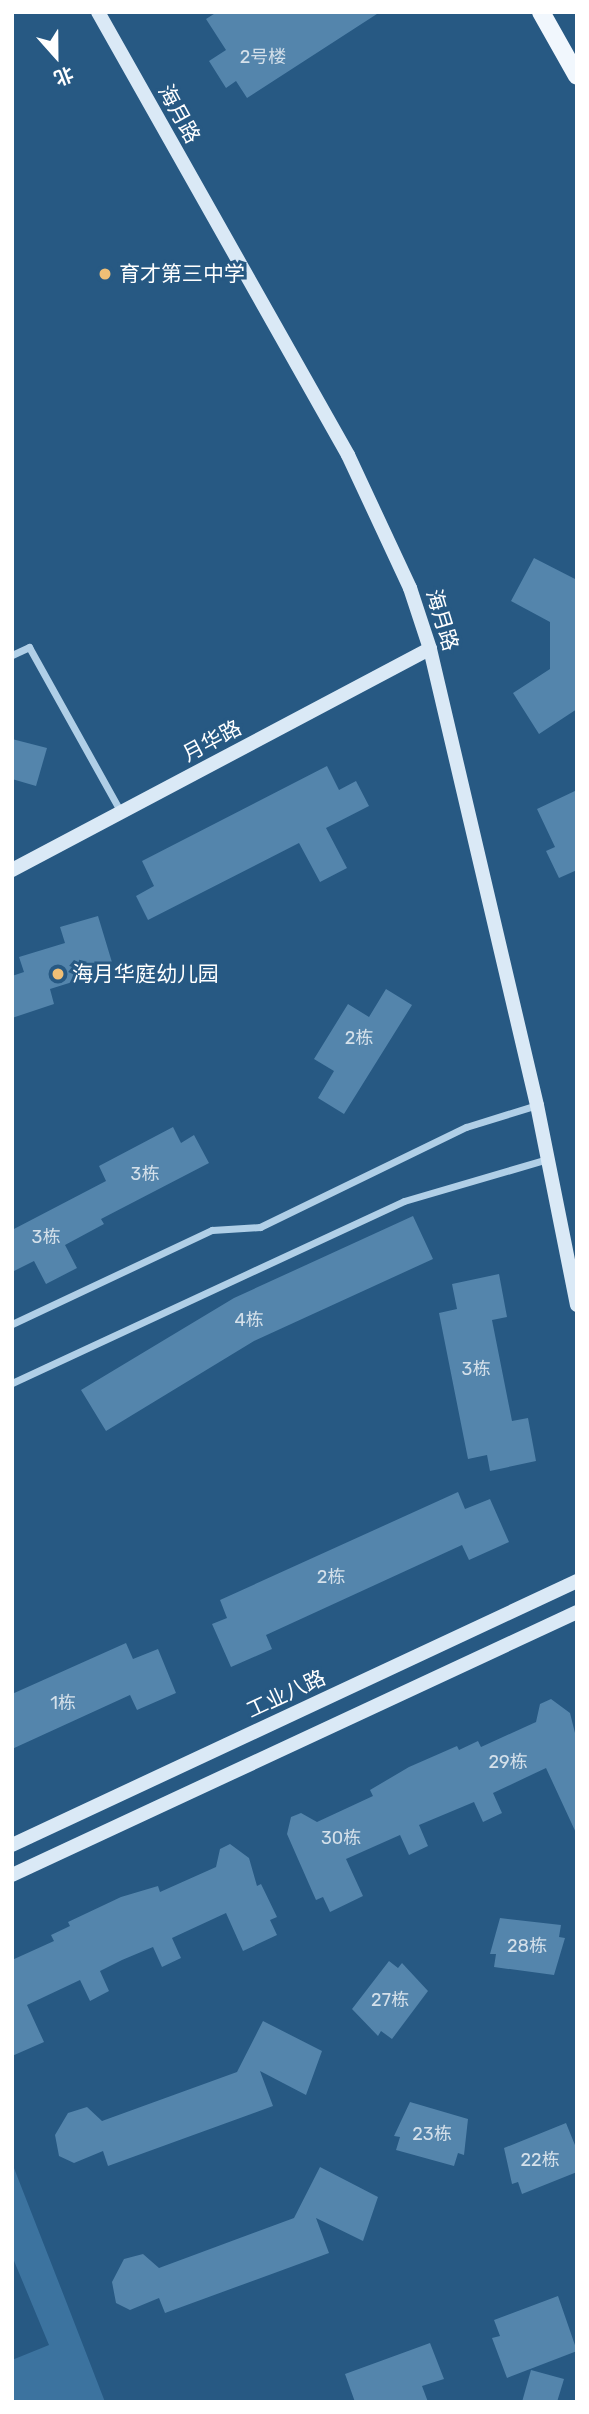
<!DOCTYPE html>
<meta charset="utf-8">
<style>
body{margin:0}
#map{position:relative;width:589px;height:2414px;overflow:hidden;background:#275983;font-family:Rubik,"Noto Sans SC",sans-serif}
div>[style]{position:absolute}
.green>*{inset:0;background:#3c739f}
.building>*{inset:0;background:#5485ac}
.street>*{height:7px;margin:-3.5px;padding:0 3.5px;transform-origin:3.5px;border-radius:3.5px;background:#b0cfe7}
.secondary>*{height:14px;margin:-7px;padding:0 7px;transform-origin:7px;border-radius:7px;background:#dae9f6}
.primary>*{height:18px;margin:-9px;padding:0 9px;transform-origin:9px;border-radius:9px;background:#f1f7fd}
.dots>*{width:19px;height:19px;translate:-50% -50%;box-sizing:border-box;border:4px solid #275983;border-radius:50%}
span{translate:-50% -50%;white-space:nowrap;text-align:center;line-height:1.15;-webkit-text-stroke:6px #275983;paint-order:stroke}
.number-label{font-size:18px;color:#d4e0ea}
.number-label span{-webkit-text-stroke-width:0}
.street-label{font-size:21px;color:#fff}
.poi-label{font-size:21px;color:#fff}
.left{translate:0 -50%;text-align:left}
.frame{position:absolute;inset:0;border:14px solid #fff;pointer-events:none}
.north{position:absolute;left:21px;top:21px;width:70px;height:70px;-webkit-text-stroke:5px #275983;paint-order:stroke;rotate:159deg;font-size:19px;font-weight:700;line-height:28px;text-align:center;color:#fff}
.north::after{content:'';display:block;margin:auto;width:24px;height:32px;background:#fff;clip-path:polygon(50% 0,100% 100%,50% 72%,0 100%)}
</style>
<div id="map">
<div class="green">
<div style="clip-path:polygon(12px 2163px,64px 2296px,105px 2402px,12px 2402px,12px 2360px,49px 2345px,12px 2256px)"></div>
</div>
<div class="building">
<div style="clip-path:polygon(217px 12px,380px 12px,247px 98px,236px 81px,226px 88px,209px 61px,226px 50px,206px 19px)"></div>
<div style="clip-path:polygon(534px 558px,577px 580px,577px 709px,539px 734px,513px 693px,550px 669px,550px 622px,511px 601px)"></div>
<div style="clip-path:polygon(12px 739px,47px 748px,36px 786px,12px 779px)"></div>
<div style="clip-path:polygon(327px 766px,339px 790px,356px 781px,369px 806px,326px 828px,347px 868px,320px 882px,299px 843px,148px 920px,136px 896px,154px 886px,142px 861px)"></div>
<div style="clip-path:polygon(577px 790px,577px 870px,559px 878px,546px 851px,555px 847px,537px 809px)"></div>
<div style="clip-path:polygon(98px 916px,114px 969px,50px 989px,54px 1004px,12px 1018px,12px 976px,24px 972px,19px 957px,65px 943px,60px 927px)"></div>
<div style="clip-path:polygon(386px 989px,412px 1005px,344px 1114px,318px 1098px,334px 1071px,314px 1059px,348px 1004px,369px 1017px)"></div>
<div style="clip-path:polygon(173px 1127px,181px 1143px,194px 1135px,209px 1163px,101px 1219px,104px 1224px,65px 1245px,77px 1268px,46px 1284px,34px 1261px,12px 1272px,12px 1230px,106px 1181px,99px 1166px)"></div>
<div style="clip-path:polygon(413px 1216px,433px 1259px,254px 1341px,106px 1431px,81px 1390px,234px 1298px)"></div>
<div style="clip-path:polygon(499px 1274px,507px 1317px,492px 1320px,512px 1421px,528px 1418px,536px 1461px,490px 1471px,487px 1455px,468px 1459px,439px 1313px,457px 1309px,452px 1284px)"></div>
<div style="clip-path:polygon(458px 1492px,465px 1509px,490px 1499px,509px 1542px,469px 1560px,462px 1545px,266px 1635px,272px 1649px,231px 1667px,212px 1624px,227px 1618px,220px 1600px)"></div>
<div style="clip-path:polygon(126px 1643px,133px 1659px,158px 1649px,176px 1693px,137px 1710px,130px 1695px,12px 1749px,12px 1694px)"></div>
<div style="clip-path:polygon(551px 1699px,570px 1713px,577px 1741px,577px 1835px,546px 1768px,493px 1793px,502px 1813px,483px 1822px,474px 1802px,419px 1825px,428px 1846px,409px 1855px,400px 1835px,346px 1859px,363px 1896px,330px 1912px,323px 1897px,316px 1900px,287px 1834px,291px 1817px,301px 1813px,317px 1822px,373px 1796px,370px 1790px,409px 1767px,457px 1746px,459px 1750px,478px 1741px,481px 1747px,536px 1722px,540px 1704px)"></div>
<div style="clip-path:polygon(230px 1844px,249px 1858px,257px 1886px,261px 1884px,277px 1917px,270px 1920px,277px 1935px,243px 1951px,226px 1913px,172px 1938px,181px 1958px,162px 1967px,153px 1947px,122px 1960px,100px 1971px,109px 1991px,90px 2001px,80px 1980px,27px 2005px,44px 2042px,12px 2056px,12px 1960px,54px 1941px,51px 1935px,70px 1926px,68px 1922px,121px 1897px,158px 1886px,160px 1892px,216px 1867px,220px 1849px)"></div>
<div style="clip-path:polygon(500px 1918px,561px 1925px,559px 1937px,565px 1938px,554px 1975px,494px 1967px,496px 1954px,490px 1954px)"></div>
<div style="clip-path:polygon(389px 1961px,398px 1968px,402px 1963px,428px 1991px,392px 2039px,381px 2031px,378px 2036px,352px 2009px)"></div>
<div style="clip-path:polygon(263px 2021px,322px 2051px,306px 2095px,260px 2071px,273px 2106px,108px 2166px,103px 2151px,74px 2163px,59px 2156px,55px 2135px,68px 2113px,87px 2107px,102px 2121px,237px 2072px)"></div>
<div style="clip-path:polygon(410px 2102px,468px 2119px,464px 2155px,458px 2153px,454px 2166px,396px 2150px,400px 2137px,394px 2136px)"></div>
<div style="clip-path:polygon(566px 2123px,577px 2150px,577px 2172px,522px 2194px,518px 2182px,512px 2184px,504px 2148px)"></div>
<div style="clip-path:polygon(320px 2167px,378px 2197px,363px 2241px,316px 2218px,329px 2253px,165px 2313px,159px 2298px,130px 2310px,116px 2303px,112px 2282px,124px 2259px,143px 2254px,159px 2268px,294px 2218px)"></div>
<div style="clip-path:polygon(558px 2296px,577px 2351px,507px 2378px,492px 2338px,500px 2336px,494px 2320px)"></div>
<div style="clip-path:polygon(430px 2343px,444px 2379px,422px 2386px,428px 2402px,355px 2402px,345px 2374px)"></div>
<div style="clip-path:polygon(531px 2370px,564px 2379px,557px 2402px,522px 2402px)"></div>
</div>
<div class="street">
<div style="left:12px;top:655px;width:19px;rotate:-25deg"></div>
<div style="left:29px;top:647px;width:189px;rotate:60.9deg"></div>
<div style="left:12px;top:1324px;width:221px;rotate:-25.2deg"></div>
<div style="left:212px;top:1230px;width:48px;rotate:-3.6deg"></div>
<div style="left:260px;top:1227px;width:229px;rotate:-25.9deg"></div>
<div style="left:466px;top:1127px;width:74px;rotate:-17.2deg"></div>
<div style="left:12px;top:1383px;width:432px;rotate:-24.9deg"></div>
<div style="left:404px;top:1201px;width:150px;rotate:-16.3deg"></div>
</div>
<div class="secondary">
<div style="left:98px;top:12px;width:509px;rotate:60.56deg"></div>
<div style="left:348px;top:455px;width:147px;rotate:65deg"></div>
<div style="left:410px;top:588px;width:64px;rotate:71.8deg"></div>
<div style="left:430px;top:649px;width:468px;rotate:76.8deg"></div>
<div style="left:537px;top:1105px;width:204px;rotate:78.7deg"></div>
<div style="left:12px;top:870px;width:473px;rotate:-27.9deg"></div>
<div style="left:12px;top:1845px;width:624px;rotate:-25.04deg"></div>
<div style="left:12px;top:1875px;width:623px;rotate:-24.96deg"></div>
</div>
<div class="primary">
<div style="left:541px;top:12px;width:73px;rotate:60.6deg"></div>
</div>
<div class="dots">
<div style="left:105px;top:274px;background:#efbf76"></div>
<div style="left:58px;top:974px;background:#efbf76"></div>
</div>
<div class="number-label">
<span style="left:263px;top:57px">2号楼</span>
<span style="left:359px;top:1038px">2栋</span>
<span style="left:145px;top:1174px">3栋</span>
<span style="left:46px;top:1237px">3栋</span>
<span style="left:249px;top:1320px">4栋</span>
<span style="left:476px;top:1369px">3栋</span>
<span style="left:331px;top:1577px">2栋</span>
<span style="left:63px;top:1703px">1栋</span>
<span style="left:508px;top:1762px">29栋</span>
<span style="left:341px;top:1838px">30栋</span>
<span style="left:527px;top:1946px">28栋</span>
<span style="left:390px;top:2000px">27栋</span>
<span style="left:432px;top:2134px">23栋</span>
<span style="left:540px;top:2160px">22栋</span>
</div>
<div class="street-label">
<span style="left:179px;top:114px;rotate:61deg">海月路</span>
<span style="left:442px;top:620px;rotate:73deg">海月路</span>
<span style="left:212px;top:741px;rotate:-28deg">月华路</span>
<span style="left:286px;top:1694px;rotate:-25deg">工业八路</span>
</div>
<div class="poi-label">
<span class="left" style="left:119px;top:274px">育才第三中学</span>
<span class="left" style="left:72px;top:974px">海月华庭幼儿园</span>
</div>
<div class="frame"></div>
<div class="north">北</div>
</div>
